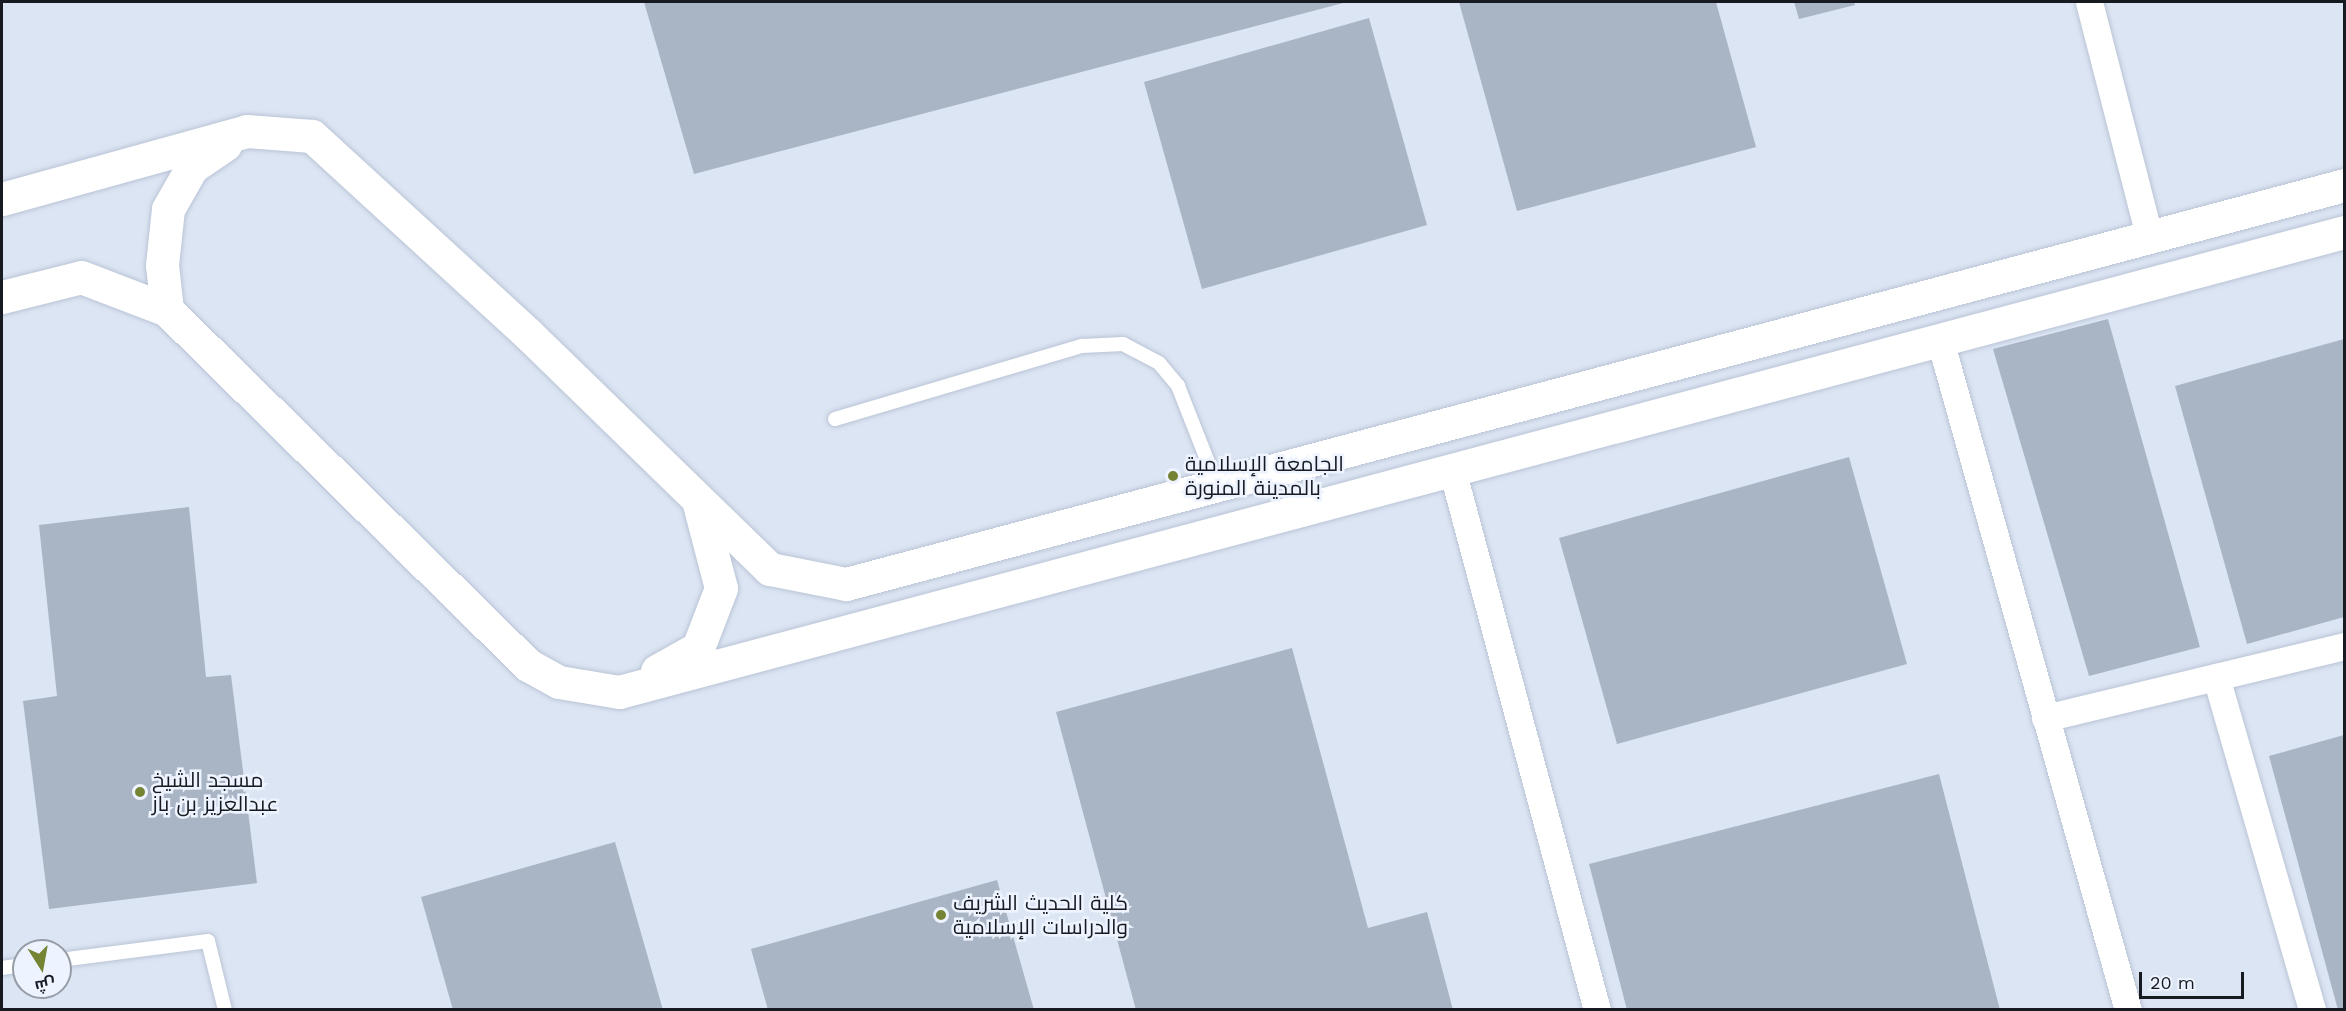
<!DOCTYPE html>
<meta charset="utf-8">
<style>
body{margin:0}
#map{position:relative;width:2346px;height:1011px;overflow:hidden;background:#edf4ff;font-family:"Work Sans",Cairo,sans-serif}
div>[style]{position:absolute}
.built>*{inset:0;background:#dce5f3}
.building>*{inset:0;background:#a9b4c5}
.roads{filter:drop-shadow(0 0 2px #b9c4d6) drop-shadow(0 0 2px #b9c4d6)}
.service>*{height:14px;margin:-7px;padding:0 7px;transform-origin:7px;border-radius:7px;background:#fff}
.minor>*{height:27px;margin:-13.5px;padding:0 13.5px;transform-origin:13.5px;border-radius:13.5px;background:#fff}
.secondary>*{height:33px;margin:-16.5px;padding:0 16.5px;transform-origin:16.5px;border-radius:16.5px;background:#fff}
.dots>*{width:16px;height:16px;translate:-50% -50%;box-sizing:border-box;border:3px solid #edf4ff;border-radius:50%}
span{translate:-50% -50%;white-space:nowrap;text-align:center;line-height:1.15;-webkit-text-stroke:5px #edf4ff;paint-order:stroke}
.poi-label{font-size:21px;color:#171b21}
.left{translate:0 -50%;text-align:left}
.frame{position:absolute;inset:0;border:3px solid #171b21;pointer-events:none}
.north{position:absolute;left:12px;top:939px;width:60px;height:60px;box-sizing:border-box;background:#edf4ff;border:2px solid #979da6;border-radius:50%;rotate:169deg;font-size:16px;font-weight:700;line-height:24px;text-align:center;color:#171b21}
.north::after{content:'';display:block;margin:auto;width:21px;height:27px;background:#748433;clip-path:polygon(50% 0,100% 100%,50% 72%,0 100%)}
.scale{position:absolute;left:2139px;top:972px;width:105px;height:27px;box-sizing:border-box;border:3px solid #171b21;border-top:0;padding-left:8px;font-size:18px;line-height:21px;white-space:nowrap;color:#171b21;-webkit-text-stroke:4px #edf4ff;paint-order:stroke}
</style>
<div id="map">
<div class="built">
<div style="clip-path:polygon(evenodd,2px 2px,2344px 2px,2344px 1009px,2px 1010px,2px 2px,24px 951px,60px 951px,60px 987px,24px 987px,24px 951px)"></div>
</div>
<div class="building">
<div style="clip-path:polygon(644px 2px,1347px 2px,694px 174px)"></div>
<div style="clip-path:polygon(1459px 2px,1716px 2px,1756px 147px,1517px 211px)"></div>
<div style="clip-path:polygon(1794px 2px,1854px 2px,1855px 5px,1799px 19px)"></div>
<div style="clip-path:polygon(1369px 18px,1427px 225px,1202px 289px,1144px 82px)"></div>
<div style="clip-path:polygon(2108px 319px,2200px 647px,2089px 676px,1993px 349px)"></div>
<div style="clip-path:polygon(2344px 339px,2344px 617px,2247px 644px,2175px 386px)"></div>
<div style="clip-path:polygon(1849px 457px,1907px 664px,1617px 744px,1559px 538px)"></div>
<div style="clip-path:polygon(189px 507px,206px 677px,231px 675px,257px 883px,49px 909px,23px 701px,57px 696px,39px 525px)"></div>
<div style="clip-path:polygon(1292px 648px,1368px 928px,1427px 912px,1453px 1010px,1136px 1010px,1056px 712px)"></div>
<div style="clip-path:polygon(2344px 735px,2344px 1010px,2338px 1010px,2269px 756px)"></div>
<div style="clip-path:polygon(1939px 774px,2000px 1010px,1627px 1010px,1589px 864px)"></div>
<div style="clip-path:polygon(615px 842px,663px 1010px,453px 1010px,421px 897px)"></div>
<div style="clip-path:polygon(997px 880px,1034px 1010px,768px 1010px,751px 949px)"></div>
</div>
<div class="roads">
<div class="service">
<div style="left:835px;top:419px;width:258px;rotate:-16.5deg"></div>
<div style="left:1082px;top:346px;width:41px;rotate:-2.8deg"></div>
<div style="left:1123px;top:344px;width:41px;rotate:27.8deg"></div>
<div style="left:1159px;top:363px;width:30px;rotate:50deg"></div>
<div style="left:1178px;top:386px;width:106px;rotate:68.5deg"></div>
<div style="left:60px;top:960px;width:149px;rotate:-7.3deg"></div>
<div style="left:208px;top:941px;width:71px;rotate:76.2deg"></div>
<div style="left:2px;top:968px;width:22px;rotate:-8deg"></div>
</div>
<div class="minor">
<div style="left:2089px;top:2px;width:242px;rotate:75.6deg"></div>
<div style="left:1940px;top:340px;width:696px;rotate:74.33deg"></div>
<div style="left:1453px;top:473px;width:556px;rotate:74.99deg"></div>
<div style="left:2216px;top:677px;width:347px;rotate:73.9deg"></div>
<div style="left:2045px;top:718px;width:308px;rotate:-13.5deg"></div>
</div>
<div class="secondary">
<div style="left:2px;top:199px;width:254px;rotate:-15.5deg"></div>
<div style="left:247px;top:131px;width:65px;rotate:4.4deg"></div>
<div style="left:312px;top:136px;width:293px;rotate:42.5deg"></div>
<div style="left:528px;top:334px;width:337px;rotate:44.2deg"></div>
<div style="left:770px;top:569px;width:77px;rotate:11.2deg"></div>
<div style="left:846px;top:584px;width:1550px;rotate:-14.91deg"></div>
<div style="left:2px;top:297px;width:81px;rotate:-14.2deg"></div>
<div style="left:81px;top:277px;width:92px;rotate:21deg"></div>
<div style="left:167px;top:310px;width:506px;rotate:44.52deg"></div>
<div style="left:528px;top:665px;width:35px;rotate:29deg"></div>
<div style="left:559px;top:682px;width:61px;rotate:9.5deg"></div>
<div style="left:619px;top:692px;width:1785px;rotate:-14.93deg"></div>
<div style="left:167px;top:310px;width:45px;rotate:-96.3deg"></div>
<div style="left:162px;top:265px;width:56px;rotate:-83.9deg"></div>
<div style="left:168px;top:209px;width:48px;rotate:-60.3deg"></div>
<div style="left:192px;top:167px;width:40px;rotate:-34deg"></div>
<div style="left:657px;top:671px;width:47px;rotate:-29.3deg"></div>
<div style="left:698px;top:648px;width:64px;rotate:-69deg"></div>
<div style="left:721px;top:588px;width:87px;rotate:-104.7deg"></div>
</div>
</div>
<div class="dots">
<div style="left:1173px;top:476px;background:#748433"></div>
<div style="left:140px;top:792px;background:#748433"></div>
<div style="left:941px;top:915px;background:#748433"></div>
</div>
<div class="poi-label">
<span class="left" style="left:1185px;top:476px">الجامعة الإسلامية<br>بالمدينة المنورة</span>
<span class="left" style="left:152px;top:792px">مسجد الشيخ<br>عبدالعزيز بن باز</span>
<span class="left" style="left:953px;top:915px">كلية الحديث الشريف<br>والدراسات الإسلامية</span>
</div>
<div class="frame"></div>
<div class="north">ش</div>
<div class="scale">20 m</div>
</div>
